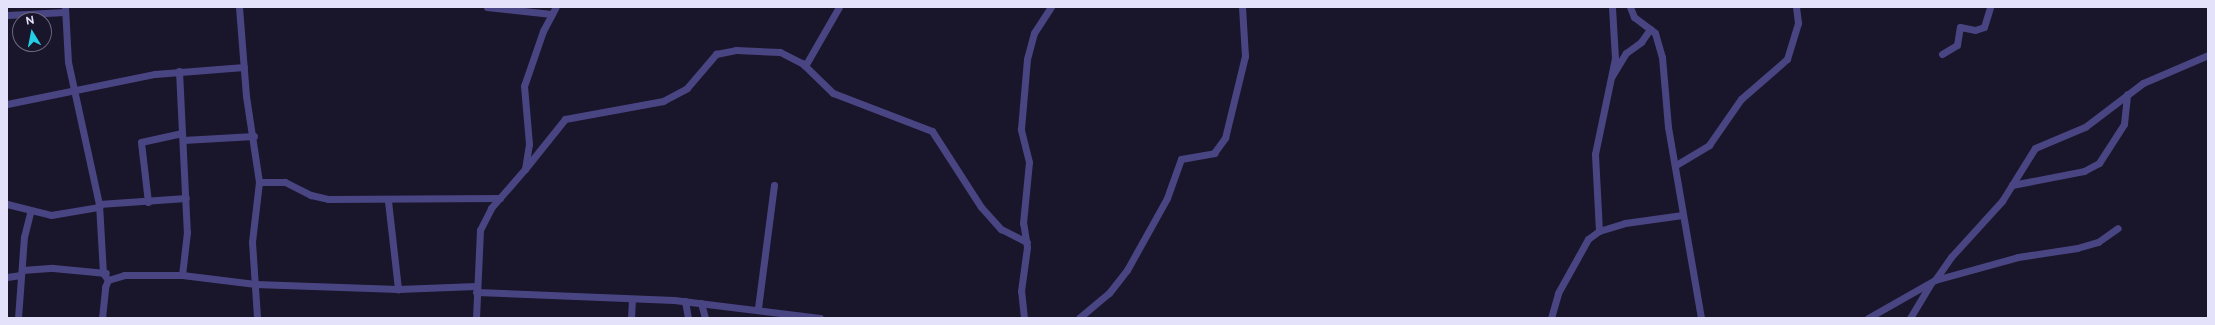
<!DOCTYPE html>
<style>
body{margin:0}
#map{position:relative;width:2215px;height:325px;overflow:hidden;background:#19152a;font-family:Raleway,sans-serif}
div>[style]{position:absolute}
.street>*{height:7px;margin:-3.5px;padding:0 3.5px;transform-origin:3.5px;border-radius:3.5px;background:#494583}
span{translate:-50% -50%;white-space:nowrap;text-align:center;line-height:1.15;-webkit-text-stroke:3.5px #19152a;paint-order:stroke}
.frame{position:absolute;inset:0;border:8px solid #e4e1fb;pointer-events:none}
.north{position:absolute;left:12px;top:12px;width:40px;height:40px;box-sizing:border-box;background:#19152a;border:1px solid #6a677e;border-radius:50%;rotate:350deg;font-size:11px;font-weight:700;line-height:16px;text-align:center;color:#e4e1fb}
.north::after{content:'';display:block;margin:auto;width:14px;height:18px;background:#24cde4;clip-path:polygon(50% 0,100% 100%,50% 72%,0 100%)}
</style>
<div id="map">
<div class="street">
<div style="left:65px;top:7px;width:55px;rotate:86.9deg"></div>
<div style="left:68px;top:62px;width:145px;rotate:77.7deg"></div>
<div style="left:99px;top:204px;width:69px;rotate:86.7deg"></div>
<div style="left:103px;top:273px;width:9px;rotate:54deg"></div>
<div style="left:239px;top:7px;width:89px;rotate:85.5deg"></div>
<div style="left:246px;top:96px;width:87px;rotate:81.4deg"></div>
<div style="left:259px;top:182px;width:60px;rotate:96.7deg"></div>
<div style="left:252px;top:242px;width:76px;rotate:86.2deg"></div>
<div style="left:487px;top:7px;width:65px;rotate:6.1deg"></div>
<div style="left:1630px;top:7px;width:11px;rotate:68deg"></div>
<div style="left:1634px;top:17px;width:26px;rotate:37deg"></div>
<div style="left:1655px;top:33px;width:25px;rotate:74deg"></div>
<div style="left:1662px;top:57px;width:70px;rotate:85.1deg"></div>
<div style="left:1668px;top:127px;width:194px;rotate:80.2deg"></div>
<div style="left:7px;top:15px;width:58px;rotate:-3deg"></div>
<div style="left:1942px;top:54px;width:17px;rotate:-31deg"></div>
<div style="left:1957px;top:45px;width:18px;rotate:-81deg"></div>
<div style="left:1960px;top:27px;width:15px;rotate:11deg"></div>
<div style="left:1975px;top:30px;width:9px;rotate:-18deg"></div>
<div style="left:1984px;top:27px;width:21px;rotate:-73deg"></div>
<div style="left:805px;top:66px;width:68px;rotate:-60deg"></div>
<div style="left:179px;top:71px;width:161px;rotate:87.2deg"></div>
<div style="left:187px;top:232px;width:43px;rotate:96.6deg"></div>
<div style="left:1612px;top:76px;width:27px;rotate:-59deg"></div>
<div style="left:1626px;top:53px;width:19px;rotate:-36deg"></div>
<div style="left:1641px;top:42px;width:16px;rotate:-55deg"></div>
<div style="left:7px;top:104px;width:151px;rotate:-11.5deg"></div>
<div style="left:155px;top:74px;width:89px;rotate:-4.5deg"></div>
<div style="left:183px;top:140px;width:71px;rotate:-3.2deg"></div>
<div style="left:1676px;top:165px;width:39px;rotate:-31deg"></div>
<div style="left:1709px;top:145px;width:56px;rotate:-55.2deg"></div>
<div style="left:1741px;top:99px;width:61px;rotate:-41deg"></div>
<div style="left:1787px;top:59px;width:38px;rotate:-73deg"></div>
<div style="left:1798px;top:23px;width:16px;rotate:-97deg"></div>
<div style="left:525px;top:169px;width:64px;rotate:-51.3deg"></div>
<div style="left:565px;top:119px;width:100px;rotate:-10.4deg"></div>
<div style="left:663px;top:101px;width:27px;rotate:-28deg"></div>
<div style="left:687px;top:88px;width:45px;rotate:-49.5deg"></div>
<div style="left:716px;top:54px;width:20px;rotate:-11deg"></div>
<div style="left:736px;top:50px;width:44px;rotate:2.6deg"></div>
<div style="left:780px;top:52px;width:25px;rotate:27deg"></div>
<div style="left:802px;top:63px;width:43px;rotate:44.1deg"></div>
<div style="left:833px;top:93px;width:106px;rotate:21deg"></div>
<div style="left:932px;top:131px;width:90px;rotate:57.2deg"></div>
<div style="left:981px;top:207px;width:30px;rotate:48deg"></div>
<div style="left:1001px;top:229px;width:29px;rotate:27deg"></div>
<div style="left:259px;top:182px;width:26px"></div>
<div style="left:285px;top:182px;width:29px;rotate:27deg"></div>
<div style="left:311px;top:195px;width:17px;rotate:13deg"></div>
<div style="left:328px;top:199px;width:172px;rotate:-0.3deg"></div>
<div style="left:2012px;top:185px;width:73px;rotate:-11deg"></div>
<div style="left:2084px;top:171px;width:17px;rotate:-28deg"></div>
<div style="left:2099px;top:163px;width:46px;rotate:-57.3deg"></div>
<div style="left:2124px;top:124px;width:30px;rotate:-84deg"></div>
<div style="left:388px;top:201px;width:89px;rotate:83.5deg"></div>
<div style="left:148px;top:202px;width:60px;rotate:-96.7deg"></div>
<div style="left:141px;top:142px;width:42px;rotate:-12.4deg"></div>
<div style="left:7px;top:204px;width:45px;rotate:14deg"></div>
<div style="left:51px;top:215px;width:49px;rotate:-9.5deg"></div>
<div style="left:99px;top:204px;width:87px;rotate:-3.9deg"></div>
<div style="left:1599px;top:231px;width:77px;rotate:-93deg"></div>
<div style="left:1595px;top:154px;width:98px;rotate:-78.2deg"></div>
<div style="left:1615px;top:58px;width:51px;rotate:-93.4deg"></div>
<div style="left:22px;top:270px;width:31px;rotate:-4deg"></div>
<div style="left:53px;top:268px;width:53px;rotate:5.4deg"></div>
<div style="left:7px;top:277px;width:14px;rotate:-8deg"></div>
<div style="left:1935px;top:280px;width:86px;rotate:-15.5deg"></div>
<div style="left:2018px;top:257px;width:60px;rotate:-8.7deg"></div>
<div style="left:2077px;top:248px;width:22px;rotate:-16deg"></div>
<div style="left:2098px;top:242px;width:24px;rotate:-35deg"></div>
<div style="left:476px;top:292px;width:198px;rotate:2.3deg"></div>
<div style="left:674px;top:300px;width:147px;rotate:7deg"></div>
<div style="left:685px;top:301px;width:17px;rotate:80deg"></div>
<div style="left:701px;top:303px;width:16px;rotate:75deg"></div>
<div style="left:758px;top:308px;width:124px;rotate:-82.6deg"></div>
<div style="left:18px;top:318px;width:81px;rotate:-85.8deg"></div>
<div style="left:24px;top:237px;width:25px;rotate:-76deg"></div>
<div style="left:102px;top:318px;width:31px;rotate:-84deg"></div>
<div style="left:105px;top:287px;width:8px;rotate:-67deg"></div>
<div style="left:108px;top:280px;width:17px;rotate:-17deg"></div>
<div style="left:124px;top:275px;width:58px"></div>
<div style="left:182px;top:275px;width:74px;rotate:7deg"></div>
<div style="left:255px;top:284px;width:143px;rotate:2deg"></div>
<div style="left:398px;top:289px;width:78px;rotate:-2.2deg"></div>
<div style="left:476px;top:318px;width:88px;rotate:-87.4deg"></div>
<div style="left:480px;top:230px;width:25px;rotate:-63deg"></div>
<div style="left:491px;top:208px;width:52px;rotate:-48.9deg"></div>
<div style="left:525px;top:169px;width:25px;rotate:-81deg"></div>
<div style="left:529px;top:144px;width:58px;rotate:-94.9deg"></div>
<div style="left:524px;top:86px;width:58px;rotate:-70.9deg"></div>
<div style="left:543px;top:31px;width:27px;rotate:-62deg"></div>
<div style="left:631px;top:318px;width:19px;rotate:-87deg"></div>
<div style="left:1024px;top:318px;width:27px;rotate:-96deg"></div>
<div style="left:1021px;top:291px;width:44px;rotate:-82.2deg"></div>
<div style="left:1027px;top:247px;width:24px;rotate:-99deg"></div>
<div style="left:1023px;top:223px;width:61px;rotate:-84.4deg"></div>
<div style="left:1029px;top:162px;width:34px;rotate:-104deg"></div>
<div style="left:1021px;top:129px;width:70px;rotate:-85.1deg"></div>
<div style="left:1027px;top:59px;width:27px;rotate:-75deg"></div>
<div style="left:1034px;top:33px;width:31px;rotate:-57deg"></div>
<div style="left:1079px;top:318px;width:39px;rotate:-40deg"></div>
<div style="left:1109px;top:293px;width:29px;rotate:-52deg"></div>
<div style="left:1127px;top:270px;width:82px;rotate:-60.9deg"></div>
<div style="left:1167px;top:198px;width:41px;rotate:-70.3deg"></div>
<div style="left:1181px;top:159px;width:34px;rotate:-10deg"></div>
<div style="left:1214px;top:153px;width:19px;rotate:-54deg"></div>
<div style="left:1225px;top:138px;width:84px;rotate:-76.3deg"></div>
<div style="left:1245px;top:56px;width:49px;rotate:-93.5deg"></div>
<div style="left:1551px;top:318px;width:26px;rotate:-74deg"></div>
<div style="left:1558px;top:293px;width:62px;rotate:-60.9deg"></div>
<div style="left:1588px;top:239px;width:14px;rotate:-36deg"></div>
<div style="left:1599px;top:231px;width:27px;rotate:-17deg"></div>
<div style="left:1625px;top:223px;width:58px;rotate:-8deg"></div>
<div style="left:1868px;top:318px;width:77px;rotate:-29.6deg"></div>
<div style="left:1935px;top:280px;width:28px;rotate:-55deg"></div>
<div style="left:1951px;top:257px;width:76px;rotate:-47.7deg"></div>
<div style="left:2002px;top:201px;width:62px;rotate:-58.1deg"></div>
<div style="left:2035px;top:148px;width:54px;rotate:-22.8deg"></div>
<div style="left:2085px;top:127px;width:73px;rotate:-37.2deg"></div>
<div style="left:2143px;top:83px;width:71px;rotate:-23.3deg"></div>
<div style="left:1910px;top:318px;width:41px;rotate:-59deg"></div>
</div>
<div class="frame"></div>
<div class="north">N</div>
</div>
